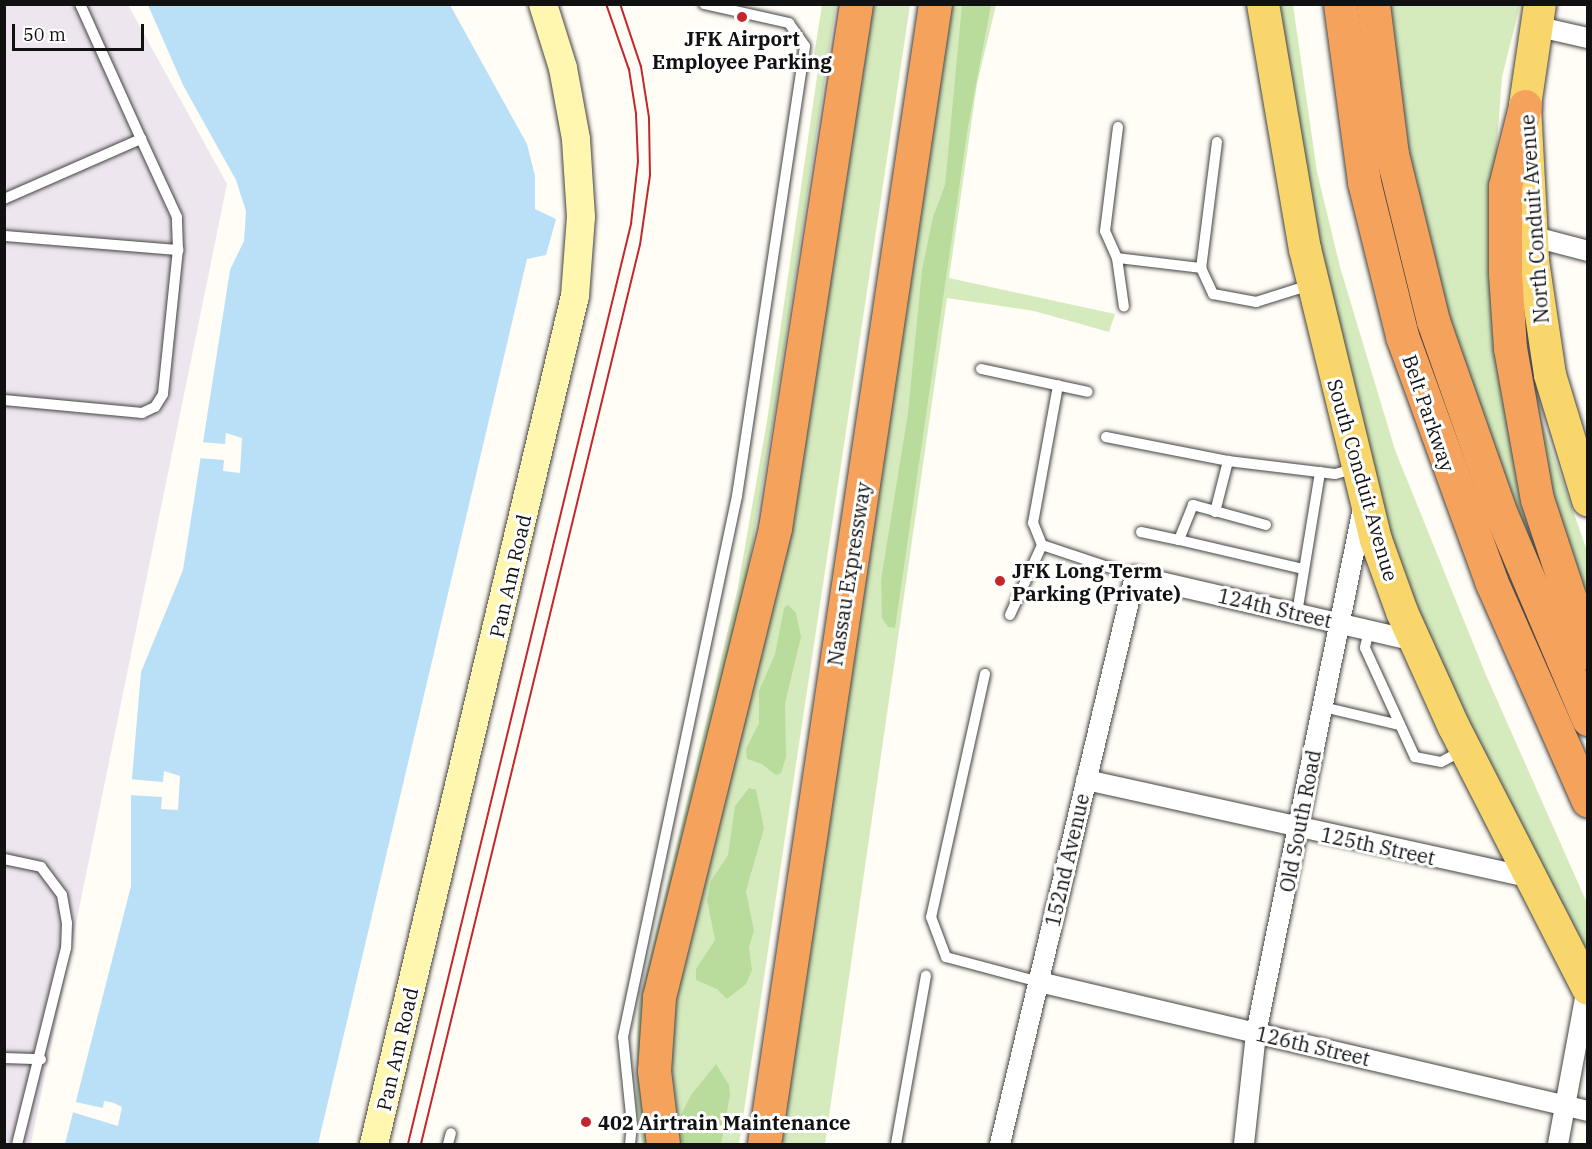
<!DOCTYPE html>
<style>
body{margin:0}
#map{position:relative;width:1592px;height:1149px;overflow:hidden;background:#fffdf5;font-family:"IBM Plex Serif",serif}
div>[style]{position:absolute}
.industrial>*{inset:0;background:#eee6ef}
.green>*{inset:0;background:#d5ebbd}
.forest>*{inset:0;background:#b9dc9c}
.water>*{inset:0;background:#b9e0f7}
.pier>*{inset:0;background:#fffdf5}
.roads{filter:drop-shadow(0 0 2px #444) drop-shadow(0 0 2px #444)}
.lane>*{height:10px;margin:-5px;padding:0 5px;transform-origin:5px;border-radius:5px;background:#fff}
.street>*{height:20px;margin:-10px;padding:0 10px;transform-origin:10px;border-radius:10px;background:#fff}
.secondary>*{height:28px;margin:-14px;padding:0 14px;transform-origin:14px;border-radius:14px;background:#fff6b0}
.primary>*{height:32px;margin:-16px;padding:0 16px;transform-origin:16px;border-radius:16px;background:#f9d66b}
.highway>*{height:33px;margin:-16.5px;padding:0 16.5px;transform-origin:16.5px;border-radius:16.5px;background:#f5a25d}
.tram>*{height:1.5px;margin:-0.75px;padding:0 0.75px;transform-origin:0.75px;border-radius:0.75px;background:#c4262e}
.dots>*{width:16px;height:16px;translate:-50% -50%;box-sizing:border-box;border:3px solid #fff;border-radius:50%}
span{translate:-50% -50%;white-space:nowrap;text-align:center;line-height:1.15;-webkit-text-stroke:6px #fff;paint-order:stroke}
.poi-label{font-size:20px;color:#111;font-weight:700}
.left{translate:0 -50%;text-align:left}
.street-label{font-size:20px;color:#111}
.frame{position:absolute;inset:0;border:6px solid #111;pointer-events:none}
.scale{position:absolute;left:12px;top:24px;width:132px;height:27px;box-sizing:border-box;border:3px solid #111;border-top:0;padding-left:8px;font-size:18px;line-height:21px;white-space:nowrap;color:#111;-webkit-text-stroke:4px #fff;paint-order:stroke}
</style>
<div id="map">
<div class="industrial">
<div style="clip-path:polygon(5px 5px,128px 5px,227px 184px,31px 1144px,5px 1144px)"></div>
</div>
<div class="green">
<div style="clip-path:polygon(822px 5px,836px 5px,773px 422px,651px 1144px,642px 1144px,636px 1105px,638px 1008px,737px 592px,767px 421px,818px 70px,812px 69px)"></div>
<div style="clip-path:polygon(865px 5px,910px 5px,739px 1144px,668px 1144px,658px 1037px)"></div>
<div style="clip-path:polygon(952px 5px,996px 5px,977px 84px,949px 278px,1115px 314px,1109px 332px,1034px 311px,947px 298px,825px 1144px,779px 1144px)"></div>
<div style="clip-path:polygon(1274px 5px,1293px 5px,1317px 172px,1340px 267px,1395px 450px,1486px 675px,1587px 903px,1587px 965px,1443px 684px,1386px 539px,1324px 273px)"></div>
<div style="clip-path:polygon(1390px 5px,1520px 5px,1502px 77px,1493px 197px,1545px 561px,1535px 567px,1488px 447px,1422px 227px,1398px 104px)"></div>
<div style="clip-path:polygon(1515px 292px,1541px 419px,1587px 551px,1587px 629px,1544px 495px)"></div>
</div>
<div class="forest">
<div style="clip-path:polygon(962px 5px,991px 5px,968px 127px,895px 628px,888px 627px,882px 618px,881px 580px,908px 413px,922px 270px,933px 217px,945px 185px)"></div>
<div style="clip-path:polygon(788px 605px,796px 613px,801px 637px,785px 703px,786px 757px,781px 773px,776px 775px,762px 764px,747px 759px,746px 749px,759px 723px,759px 691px,775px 654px,784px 608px)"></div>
<div style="clip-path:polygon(749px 788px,756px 790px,764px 828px,746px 891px,754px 931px,749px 947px,752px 970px,746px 984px,727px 999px,717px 989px,696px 980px,696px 969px,715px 940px,707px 900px,711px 881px,728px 855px,735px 806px)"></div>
<div style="clip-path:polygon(716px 1064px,729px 1085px,730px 1095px,721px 1144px,683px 1144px,679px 1119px,691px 1095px)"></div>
</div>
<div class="water">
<div style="clip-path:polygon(148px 5px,450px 5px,527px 144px,535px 176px,535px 209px,556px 219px,546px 255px,527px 259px,318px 1144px,65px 1144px,131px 886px,131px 790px,141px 672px,183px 570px,230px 270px,244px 241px,246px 211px,236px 180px,183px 85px)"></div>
</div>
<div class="pier">
<div style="clip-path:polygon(226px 433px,242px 438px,240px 473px,223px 471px,224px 460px,198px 458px,200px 442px,225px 444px)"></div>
<div style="clip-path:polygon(164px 771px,180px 776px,178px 810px,161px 809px,162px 797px,128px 795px,129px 779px,163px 782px)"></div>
<div style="clip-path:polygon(71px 1101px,103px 1108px,104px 1101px,114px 1103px,122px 1107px,118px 1126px,69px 1111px)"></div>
</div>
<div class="roads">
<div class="lane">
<div style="left:1118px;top:127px;width:105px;rotate:97.1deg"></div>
<div style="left:1105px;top:231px;width:30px;rotate:66deg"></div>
<div style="left:1117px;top:258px;width:49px;rotate:81.9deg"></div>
<div style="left:1217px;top:142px;width:127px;rotate:97.2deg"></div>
<div style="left:1201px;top:268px;width:29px;rotate:65deg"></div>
<div style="left:1213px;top:294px;width:44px;rotate:10.5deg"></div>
<div style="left:1256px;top:302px;width:57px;rotate:-17.5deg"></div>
<div style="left:4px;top:199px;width:150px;rotate:-23.7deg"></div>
<div style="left:141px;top:139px;width:148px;rotate:-114.3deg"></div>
<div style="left:4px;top:236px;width:175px;rotate:4.6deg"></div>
<div style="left:1117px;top:258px;width:85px;rotate:6.8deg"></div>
<div style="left:981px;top:369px;width:109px;rotate:12.1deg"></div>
<div style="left:4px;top:400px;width:139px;rotate:5.4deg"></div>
<div style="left:142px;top:413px;width:14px;rotate:-25deg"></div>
<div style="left:155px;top:407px;width:15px;rotate:-58deg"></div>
<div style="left:163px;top:394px;width:145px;rotate:-84.1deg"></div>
<div style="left:178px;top:250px;width:33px;rotate:-92deg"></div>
<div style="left:177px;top:217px;width:86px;rotate:-114.8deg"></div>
<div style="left:1106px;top:437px;width:124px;rotate:11.1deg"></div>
<div style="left:1228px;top:461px;width:108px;rotate:6.9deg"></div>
<div style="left:1335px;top:474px;width:23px;rotate:-15deg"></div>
<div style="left:1215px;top:512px;width:53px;rotate:-75.7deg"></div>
<div style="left:1266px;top:525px;width:76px;rotate:-164.7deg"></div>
<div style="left:1193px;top:505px;width:38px;rotate:112deg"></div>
<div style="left:1179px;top:540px;width:128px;rotate:13.1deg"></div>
<div style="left:1141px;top:532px;width:39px;rotate:12deg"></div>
<div style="left:1042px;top:545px;width:98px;rotate:18.4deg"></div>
<div style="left:1297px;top:613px;width:143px;rotate:-80.7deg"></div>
<div style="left:1010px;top:615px;width:77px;rotate:-65.4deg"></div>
<div style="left:1042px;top:545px;width:24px;rotate:-112deg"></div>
<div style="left:1033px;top:523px;width:140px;rotate:-79.7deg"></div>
<div style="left:1369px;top:630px;width:18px;rotate:103deg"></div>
<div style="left:1365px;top:648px;width:120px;rotate:65.4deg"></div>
<div style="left:1415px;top:757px;width:26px;rotate:11deg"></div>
<div style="left:1441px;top:762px;width:24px;rotate:-28deg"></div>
<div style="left:985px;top:674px;width:249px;rotate:102.5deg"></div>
<div style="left:931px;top:917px;width:43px;rotate:69.4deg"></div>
<div style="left:946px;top:957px;width:96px;rotate:15deg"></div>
<div style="left:1323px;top:707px;width:79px;rotate:13.2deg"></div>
<div style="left:4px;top:859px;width:38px;rotate:12deg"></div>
<div style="left:41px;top:867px;width:35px;rotate:53deg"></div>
<div style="left:62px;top:895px;width:28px;rotate:80deg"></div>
<div style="left:67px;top:923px;width:25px;rotate:92deg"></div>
<div style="left:66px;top:948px;width:202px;rotate:104deg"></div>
<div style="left:4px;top:1058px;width:37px;rotate:2deg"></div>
<div style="left:448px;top:1144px;width:11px;rotate:-75deg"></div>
<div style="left:630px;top:1144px;width:19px;rotate:-84deg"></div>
<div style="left:632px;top:1125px;width:88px;rotate:-95.8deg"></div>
<div style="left:623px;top:1037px;width:553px;rotate:-78.1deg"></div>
<div style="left:737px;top:496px;width:455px;rotate:-81.4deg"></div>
<div style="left:805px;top:46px;width:28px;rotate:-125deg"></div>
<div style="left:789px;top:23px;width:87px;rotate:-167.4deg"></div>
<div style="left:896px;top:1144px;width:171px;rotate:-79.9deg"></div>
</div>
<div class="street">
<div style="left:1535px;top:26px;width:54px;rotate:12.8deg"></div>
<div style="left:1531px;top:236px;width:59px;rotate:14.7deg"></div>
<div style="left:1086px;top:780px;width:455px;rotate:12.4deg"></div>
<div style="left:1039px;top:982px;width:564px;rotate:13.22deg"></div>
<div style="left:1000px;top:1144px;width:584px;rotate:-76.63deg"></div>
<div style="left:1135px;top:576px;width:287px;rotate:13.1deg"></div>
<div style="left:1244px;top:1144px;width:112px;rotate:-83.8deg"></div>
<div style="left:1256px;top:1033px;width:536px;rotate:-78.48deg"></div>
<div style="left:1558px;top:1144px;width:159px;rotate:-79.5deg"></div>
</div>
<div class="secondary">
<div style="left:374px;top:1144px;width:871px;rotate:-76.67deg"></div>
<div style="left:575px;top:296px;width:79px;rotate:-85.7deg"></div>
<div style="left:581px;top:217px;width:78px;rotate:-93.7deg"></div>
<div style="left:576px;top:139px;width:72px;rotate:-100.4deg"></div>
<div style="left:563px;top:68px;width:67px;rotate:-107.4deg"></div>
</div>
<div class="primary">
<div style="left:1263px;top:4px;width:249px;rotate:80.3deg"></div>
<div style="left:1305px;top:249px;width:300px;rotate:76.3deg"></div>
<div style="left:1376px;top:540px;width:77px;rotate:70.1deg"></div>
<div style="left:1402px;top:612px;width:126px;rotate:65.7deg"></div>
<div style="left:1454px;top:727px;width:294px;rotate:62.9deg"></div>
<div style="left:1540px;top:4px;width:103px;rotate:98.4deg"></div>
<div style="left:1525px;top:106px;width:155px;rotate:87deg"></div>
<div style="left:1533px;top:261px;width:115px;rotate:81.5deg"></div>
<div style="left:1550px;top:375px;width:131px;rotate:73.1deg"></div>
</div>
<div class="highway">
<div style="left:1340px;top:4px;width:180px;rotate:82.3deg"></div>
<div style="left:1364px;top:182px;width:159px;rotate:76.1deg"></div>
<div style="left:1402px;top:336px;width:261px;rotate:70deg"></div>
<div style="left:1491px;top:581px;width:240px;rotate:66.2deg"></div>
<div style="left:1373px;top:4px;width:151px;rotate:82.8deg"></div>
<div style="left:1392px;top:154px;width:172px;rotate:76.2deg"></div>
<div style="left:1433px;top:321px;width:205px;rotate:70.6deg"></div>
<div style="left:1501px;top:514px;width:223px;rotate:67deg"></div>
<div style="left:1525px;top:106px;width:82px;rotate:104deg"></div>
<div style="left:1505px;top:186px;width:87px;rotate:90deg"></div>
<div style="left:1505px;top:273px;width:75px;rotate:86.2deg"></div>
<div style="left:1510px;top:348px;width:153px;rotate:79.9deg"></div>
<div style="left:1537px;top:499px;width:162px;rotate:71.7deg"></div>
<div style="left:663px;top:1144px;width:74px;rotate:-97deg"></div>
<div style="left:654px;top:1071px;width:74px;rotate:-86.1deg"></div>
<div style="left:659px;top:997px;width:483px;rotate:-76.1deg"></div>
<div style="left:775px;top:528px;width:530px;rotate:-81.21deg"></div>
<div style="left:764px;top:1144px;width:1153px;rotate:-81.47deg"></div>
</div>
</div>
<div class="tram">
<div style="left:408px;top:1144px;width:947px;rotate:-76.37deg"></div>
<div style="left:631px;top:224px;width:62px;rotate:-83.6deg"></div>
<div style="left:638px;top:162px;width:48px;rotate:-92.4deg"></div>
<div style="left:636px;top:114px;width:45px;rotate:-99deg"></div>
<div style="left:629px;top:70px;width:70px;rotate:-109.2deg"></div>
<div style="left:421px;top:1144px;width:925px;rotate:-76.31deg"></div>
<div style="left:640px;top:245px;width:70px;rotate:-81.8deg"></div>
<div style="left:650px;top:176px;width:58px;rotate:-91deg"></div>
<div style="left:649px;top:118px;width:52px;rotate:-98.9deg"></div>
<div style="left:641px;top:67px;width:66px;rotate:-108.4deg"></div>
</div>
<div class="dots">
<div style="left:742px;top:17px;background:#c4262e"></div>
<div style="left:1000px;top:581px;background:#c4262e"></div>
<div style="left:586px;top:1122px;background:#c4262e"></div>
</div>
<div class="poi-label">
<span style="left:742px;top:50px">JFK Airport<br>Employee Parking</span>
<span class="left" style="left:1012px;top:582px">JFK Long Term<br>Parking (Private)</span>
<span class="left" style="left:598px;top:1122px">402 Airtrain Maintenance</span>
</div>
<div class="street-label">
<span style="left:1534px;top:219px;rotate:-94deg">North Conduit Avenue</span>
<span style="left:1429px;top:413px;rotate:71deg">Belt Parkway</span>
<span style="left:1363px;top:480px;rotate:74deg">South Conduit Avenue</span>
<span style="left:849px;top:574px;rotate:-81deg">Nassau Expressway</span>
<span style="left:510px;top:576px;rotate:-77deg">Pan Am Road</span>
<span style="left:1275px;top:608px;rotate:13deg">124th Street</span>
<span style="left:1300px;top:821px;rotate:-79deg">Old South Road</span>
<span style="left:1378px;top:846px;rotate:12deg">125th Street</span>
<span style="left:1067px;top:860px;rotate:-77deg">152nd Avenue</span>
<span style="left:1313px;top:1046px;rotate:13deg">126th Street</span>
<span style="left:397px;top:1049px;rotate:-77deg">Pan Am Road</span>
</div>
<div class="frame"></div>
<div class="scale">50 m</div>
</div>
